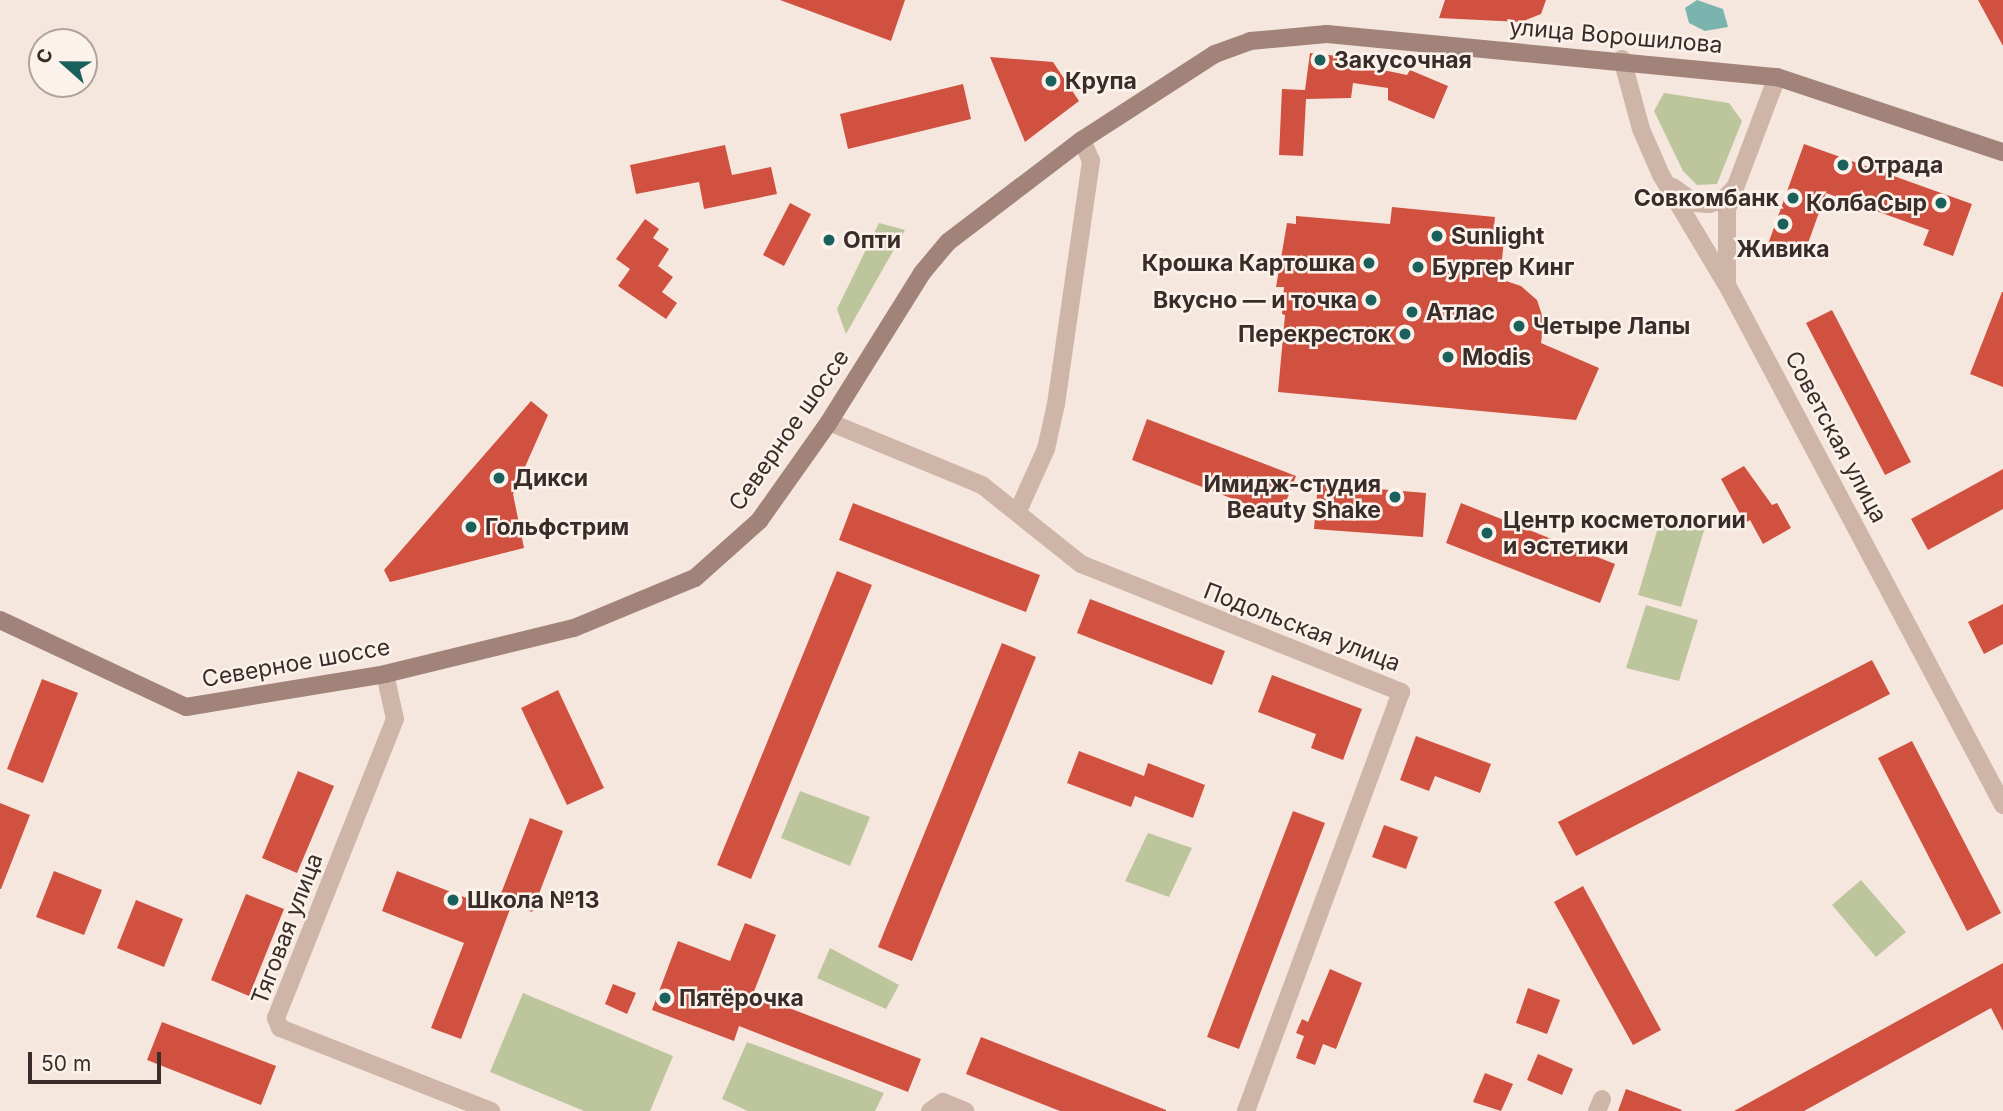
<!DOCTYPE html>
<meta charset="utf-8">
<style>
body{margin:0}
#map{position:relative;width:2003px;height:1111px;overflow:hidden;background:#f5e7de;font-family:Inter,sans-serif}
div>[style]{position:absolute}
.green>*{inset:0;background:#bdc59c}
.water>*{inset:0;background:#7ab4af}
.building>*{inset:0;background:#d05140}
.minor>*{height:18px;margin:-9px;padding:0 9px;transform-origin:9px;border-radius:9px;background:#ceb5a8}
.tertiary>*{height:18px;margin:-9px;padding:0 9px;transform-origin:9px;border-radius:9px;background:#ceb5a8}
.secondary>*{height:18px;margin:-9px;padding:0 9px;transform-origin:9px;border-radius:9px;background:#a28379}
.dots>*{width:19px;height:19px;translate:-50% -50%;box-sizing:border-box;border:4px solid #fbf2eb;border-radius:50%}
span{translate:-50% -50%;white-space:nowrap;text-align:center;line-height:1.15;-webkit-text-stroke:5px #fbf2eb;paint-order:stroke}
.street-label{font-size:23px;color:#3a2c29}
.poi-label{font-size:23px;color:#3a2c29;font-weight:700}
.left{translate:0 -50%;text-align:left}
.right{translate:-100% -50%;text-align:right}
.north{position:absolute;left:28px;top:28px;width:70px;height:70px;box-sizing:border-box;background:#fbf2eb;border:2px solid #aea39d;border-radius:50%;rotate:291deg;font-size:19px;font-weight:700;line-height:28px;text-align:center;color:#3a2c29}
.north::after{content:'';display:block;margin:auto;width:24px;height:32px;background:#1a605c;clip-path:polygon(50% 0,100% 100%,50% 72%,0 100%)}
.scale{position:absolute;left:28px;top:1052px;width:133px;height:32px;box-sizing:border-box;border:4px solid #3a2c29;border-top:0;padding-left:9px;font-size:21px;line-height:24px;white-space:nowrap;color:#3a2c29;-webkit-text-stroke:5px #fbf2eb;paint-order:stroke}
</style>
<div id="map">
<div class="green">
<div style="clip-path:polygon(1664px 93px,1729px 103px,1742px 121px,1717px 184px,1697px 185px,1683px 171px,1654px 111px)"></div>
<div style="clip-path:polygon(879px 223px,905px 230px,846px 334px,837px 309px)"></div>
<div style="clip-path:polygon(1662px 514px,1705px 527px,1681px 607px,1638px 595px)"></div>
<div style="clip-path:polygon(1646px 605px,1698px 620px,1679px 681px,1626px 668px)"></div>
<div style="clip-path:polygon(800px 791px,870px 817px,850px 866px,781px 838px)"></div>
<div style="clip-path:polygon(1148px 833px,1192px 848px,1169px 897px,1125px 881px)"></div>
<div style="clip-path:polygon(1861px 880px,1906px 932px,1876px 957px,1832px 905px)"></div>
<div style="clip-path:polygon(830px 948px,899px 985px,886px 1009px,817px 978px)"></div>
<div style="clip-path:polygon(523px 993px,673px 1056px,650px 1111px,584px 1111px,490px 1072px)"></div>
<div style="clip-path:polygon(747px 1042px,884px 1093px,875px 1111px,748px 1111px,722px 1099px)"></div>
</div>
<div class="water">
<div style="clip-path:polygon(1697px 0,1723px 9px,1728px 27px,1705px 31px,1689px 23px,1685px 8px)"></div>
</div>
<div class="building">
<div style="clip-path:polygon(780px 0,905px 0,891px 41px)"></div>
<div style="clip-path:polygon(1445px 0,1546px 0,1541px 14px,1521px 22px,1439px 18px)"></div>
<div style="clip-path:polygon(1978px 0,2003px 0,2003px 46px)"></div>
<div style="clip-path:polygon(1310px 53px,1356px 58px,1364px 66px,1407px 75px,1410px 70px,1448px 86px,1434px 119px,1388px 100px,1388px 88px,1353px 83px,1351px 98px,1306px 99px,1303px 156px,1279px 155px,1282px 89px,1305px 90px)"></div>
<div style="clip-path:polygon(990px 57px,1053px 62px,1079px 101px,1025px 142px)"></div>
<div style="clip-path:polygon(963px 84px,971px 119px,848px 149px,840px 114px)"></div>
<div style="clip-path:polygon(1804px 144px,1972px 204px,1953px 256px,1923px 245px,1929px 230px,1826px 193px,1802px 260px,1767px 247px)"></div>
<div style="clip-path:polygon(725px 145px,732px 175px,771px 167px,777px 194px,704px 209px,699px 182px,636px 194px,630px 165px)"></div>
<div style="clip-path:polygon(790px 203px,811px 214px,784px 266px,763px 255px)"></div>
<div style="clip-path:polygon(1392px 207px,1495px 217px,1493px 236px,1504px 240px,1500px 279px,1521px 286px,1537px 300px,1544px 321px,1541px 343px,1599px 368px,1576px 420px,1278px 392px,1285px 315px,1282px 314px,1284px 287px,1276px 287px,1287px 223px,1296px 224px,1296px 216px,1390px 224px)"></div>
<div style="clip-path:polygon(645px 219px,659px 229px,653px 238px,669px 249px,658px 266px,673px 277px,662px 292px,677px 303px,666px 319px,618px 286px,630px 269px,616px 259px)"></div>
<div style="clip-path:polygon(2002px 292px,2003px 292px,2003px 387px,1970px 374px)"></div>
<div style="clip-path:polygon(1832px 310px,1911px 462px,1885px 475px,1806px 323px)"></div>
<div style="clip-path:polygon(531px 401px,548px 415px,513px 494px,524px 548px,390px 582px,384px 570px)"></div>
<div style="clip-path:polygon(1147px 419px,1296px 476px,1280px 517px,1132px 460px)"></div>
<div style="clip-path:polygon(1744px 466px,1772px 505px,1777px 503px,1791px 528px,1763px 544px,1750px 520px,1745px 523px,1721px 479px)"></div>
<div style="clip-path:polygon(2003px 469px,2003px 509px,1928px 550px,1911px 519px)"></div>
<div style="clip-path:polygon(1318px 484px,1426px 493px,1423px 537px,1314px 529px)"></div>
<div style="clip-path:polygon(853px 503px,1040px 575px,1026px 612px,839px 540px)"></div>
<div style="clip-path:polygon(1461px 503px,1615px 564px,1600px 603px,1446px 543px)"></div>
<div style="clip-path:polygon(837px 571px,872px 585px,751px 879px,717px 865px)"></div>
<div style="clip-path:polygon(1090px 599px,1225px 651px,1212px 685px,1077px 633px)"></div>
<div style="clip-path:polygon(2003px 604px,2003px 644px,1984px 654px,1968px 622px)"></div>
<div style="clip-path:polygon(1002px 643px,1036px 657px,912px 961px,878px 947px)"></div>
<div style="clip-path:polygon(1872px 660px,1890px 694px,1576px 856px,1558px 822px)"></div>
<div style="clip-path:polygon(1272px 675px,1362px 709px,1343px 760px,1311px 748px,1316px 734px,1258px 712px)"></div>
<div style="clip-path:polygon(42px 679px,78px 693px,43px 783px,7px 769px)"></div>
<div style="clip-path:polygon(558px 690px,604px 788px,567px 805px,521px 708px)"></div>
<div style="clip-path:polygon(1416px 736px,1491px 764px,1480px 793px,1435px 776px,1429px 791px,1400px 780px)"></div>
<div style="clip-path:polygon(1912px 741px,2001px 913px,1967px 931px,1878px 758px)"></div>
<div style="clip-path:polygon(1079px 751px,1144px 776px,1148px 763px,1205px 785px,1193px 818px,1135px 796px,1131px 807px,1067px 783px)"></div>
<div style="clip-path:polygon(298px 771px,334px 786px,297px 873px,262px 858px)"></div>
<div style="clip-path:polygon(0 803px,30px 815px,1px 889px,0 889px)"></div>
<div style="clip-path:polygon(1293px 811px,1325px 823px,1239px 1049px,1207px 1037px)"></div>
<div style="clip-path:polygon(530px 818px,563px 831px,532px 912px,512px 904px,461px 1039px,431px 1028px,464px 943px,382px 911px,397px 871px,495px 909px)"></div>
<div style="clip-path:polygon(1384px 825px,1418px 837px,1406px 869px,1372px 857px)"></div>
<div style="clip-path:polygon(54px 871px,102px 890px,84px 935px,36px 917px)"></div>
<div style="clip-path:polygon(1583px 886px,1661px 1030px,1633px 1045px,1554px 902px)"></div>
<div style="clip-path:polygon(246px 894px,284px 909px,249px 996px,211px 980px)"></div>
<div style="clip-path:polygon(136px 900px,183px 919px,164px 967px,117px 948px)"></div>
<div style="clip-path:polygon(745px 923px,776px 935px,753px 994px,921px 1059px,908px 1092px,739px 1026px,734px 1041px,652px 1010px,678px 941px,730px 961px)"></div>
<div style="clip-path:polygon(2003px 963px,2003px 1031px,1991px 1008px,1804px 1111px,1734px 1111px)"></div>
<div style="clip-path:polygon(1330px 969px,1362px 983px,1336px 1049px,1323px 1044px,1315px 1065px,1296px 1058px,1304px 1036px,1296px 1033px,1302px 1019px,1308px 1022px)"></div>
<div style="clip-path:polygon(613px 984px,636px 993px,627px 1014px,605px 1004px)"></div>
<div style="clip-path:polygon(1528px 988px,1560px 1000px,1547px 1034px,1516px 1023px)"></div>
<div style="clip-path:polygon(162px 1022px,276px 1066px,261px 1105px,147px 1060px)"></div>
<div style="clip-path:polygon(981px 1037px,1166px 1110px,1166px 1111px,1060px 1111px,966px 1074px)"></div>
<div style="clip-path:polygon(1538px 1054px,1573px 1069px,1562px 1095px,1527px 1080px)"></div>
<div style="clip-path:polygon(1485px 1073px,1513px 1084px,1501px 1111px,1473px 1102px)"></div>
<div style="clip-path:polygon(1626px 1089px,1682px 1110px,1681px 1111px,1618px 1111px)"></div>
</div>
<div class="minor">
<div style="left:829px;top:422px;width:165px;rotate:22.4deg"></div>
<div style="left:982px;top:485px;width:127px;rotate:38.6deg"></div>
<div style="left:1081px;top:564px;width:345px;rotate:21.8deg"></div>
<div style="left:1401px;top:692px;width:447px;rotate:110.3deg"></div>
<div style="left:1018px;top:511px;width:68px;rotate:-65.7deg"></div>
<div style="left:1046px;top:449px;width:46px;rotate:-77.5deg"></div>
<div style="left:1056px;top:404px;width:246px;rotate:-81.8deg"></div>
<div style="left:1091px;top:161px;width:23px;rotate:-113deg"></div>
<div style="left:930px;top:1111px;width:16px;rotate:-35deg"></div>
<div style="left:943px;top:1102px;width:24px;rotate:22deg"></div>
<div style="left:1597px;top:1111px;width:13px;rotate:-67deg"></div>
</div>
<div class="tertiary">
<div style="left:1622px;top:59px;width:73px;rotate:74.8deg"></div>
<div style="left:1641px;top:129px;width:50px;rotate:66.5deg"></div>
<div style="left:1661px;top:175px;width:125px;rotate:59.1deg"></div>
<div style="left:1777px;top:77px;width:141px;rotate:110.7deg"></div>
<div style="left:1727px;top:209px;width:76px;rotate:90deg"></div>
<div style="left:1727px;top:285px;width:589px;rotate:62.04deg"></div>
<div style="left:1673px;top:187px;width:27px;rotate:36deg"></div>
<div style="left:1695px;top:203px;width:14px;rotate:4deg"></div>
<div style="left:1709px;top:204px;width:15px;rotate:-16deg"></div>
<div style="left:1723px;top:200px;width:18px;rotate:-47deg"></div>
<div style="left:385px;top:674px;width:46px;rotate:77.5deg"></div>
<div style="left:395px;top:719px;width:322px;rotate:111.7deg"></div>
<div style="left:276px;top:1018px;width:11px;rotate:68deg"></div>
<div style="left:280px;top:1028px;width:227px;rotate:21.5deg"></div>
</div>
<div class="secondary">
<div style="left:0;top:620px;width:205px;rotate:25.1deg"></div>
<div style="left:186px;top:707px;width:202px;rotate:-9.4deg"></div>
<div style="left:385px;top:674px;width:195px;rotate:-13.7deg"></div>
<div style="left:574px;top:628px;width:131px;rotate:-22.5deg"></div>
<div style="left:695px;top:578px;width:86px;rotate:-41.7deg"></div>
<div style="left:759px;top:521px;width:121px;rotate:-54.7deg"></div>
<div style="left:829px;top:422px;width:176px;rotate:-58deg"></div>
<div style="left:922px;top:273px;width:40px;rotate:-50deg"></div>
<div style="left:948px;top:242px;width:168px;rotate:-37.3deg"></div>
<div style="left:1082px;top:140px;width:158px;rotate:-32.9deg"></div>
<div style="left:1215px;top:54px;width:37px;rotate:-20deg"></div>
<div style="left:1250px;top:41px;width:77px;rotate:-5.2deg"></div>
<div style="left:1327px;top:34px;width:452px;rotate:5.5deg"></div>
<div style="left:1777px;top:77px;width:238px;rotate:18.4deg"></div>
</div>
<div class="dots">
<div style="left:1320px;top:60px;background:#1a605c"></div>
<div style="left:1051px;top:81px;background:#1a605c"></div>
<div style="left:1843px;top:165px;background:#1a605c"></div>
<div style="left:1793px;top:198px;background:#1a605c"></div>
<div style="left:1941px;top:203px;background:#1a605c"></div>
<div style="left:1783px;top:224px;background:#1a605c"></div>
<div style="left:1437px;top:236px;background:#1a605c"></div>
<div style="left:829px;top:240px;background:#1a605c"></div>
<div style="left:1369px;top:263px;background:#1a605c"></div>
<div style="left:1418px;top:267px;background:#1a605c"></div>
<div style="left:1371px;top:300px;background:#1a605c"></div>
<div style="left:1412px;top:312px;background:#1a605c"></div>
<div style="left:1519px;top:326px;background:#1a605c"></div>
<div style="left:1405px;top:334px;background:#1a605c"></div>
<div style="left:1448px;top:357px;background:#1a605c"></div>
<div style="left:499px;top:478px;background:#1a605c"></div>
<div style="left:1395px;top:497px;background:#1a605c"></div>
<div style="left:471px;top:527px;background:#1a605c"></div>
<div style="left:1487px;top:533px;background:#1a605c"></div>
<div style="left:453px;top:900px;background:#1a605c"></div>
<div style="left:665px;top:998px;background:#1a605c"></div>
</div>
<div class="street-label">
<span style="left:1616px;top:36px;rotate:5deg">улица Ворошилова</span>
<span style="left:789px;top:430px;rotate:-55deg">Северное шоссе</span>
<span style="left:1836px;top:437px;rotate:62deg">Советская улица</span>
<span style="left:1302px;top:627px;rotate:21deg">Подольская улица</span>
<span style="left:296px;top:663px;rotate:-10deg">Северное шоссе</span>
<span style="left:287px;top:929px;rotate:-69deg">Тяговая улица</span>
</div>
<div class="poi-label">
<span class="left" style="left:1334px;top:60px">Закусочная</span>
<span class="left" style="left:1065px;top:81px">Крупа</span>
<span class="left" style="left:1857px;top:165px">Отрада</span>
<span class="right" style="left:1779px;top:198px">Совкомбанк</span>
<span class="right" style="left:1927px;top:203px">КолбаСыр</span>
<span class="left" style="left:1451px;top:236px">Sunlight</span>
<span class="left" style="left:843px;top:240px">Опти</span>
<span style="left:1783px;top:249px">Живика</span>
<span class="right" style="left:1355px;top:263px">Крошка Картошка</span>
<span class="left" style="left:1432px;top:267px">Бургер Кинг</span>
<span class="right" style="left:1357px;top:300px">Вкусно — и точка</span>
<span class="left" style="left:1426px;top:312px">Атлас</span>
<span class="left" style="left:1533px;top:326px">Четыре Лапы</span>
<span class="right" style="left:1391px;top:334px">Перекресток</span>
<span class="left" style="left:1462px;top:357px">Modis</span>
<span class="left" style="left:513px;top:478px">Дикси</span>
<span class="right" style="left:1381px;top:497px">Имидж-студия<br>Beauty Shake</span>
<span class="left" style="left:1503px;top:533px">Центр косметологии<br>и эстетики</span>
<span class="left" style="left:485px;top:527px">Гольфстрим</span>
<span class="left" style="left:467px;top:900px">Школа №13</span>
<span class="left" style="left:679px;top:998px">Пятёрочка</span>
</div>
<div class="north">С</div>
<div class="scale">50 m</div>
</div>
